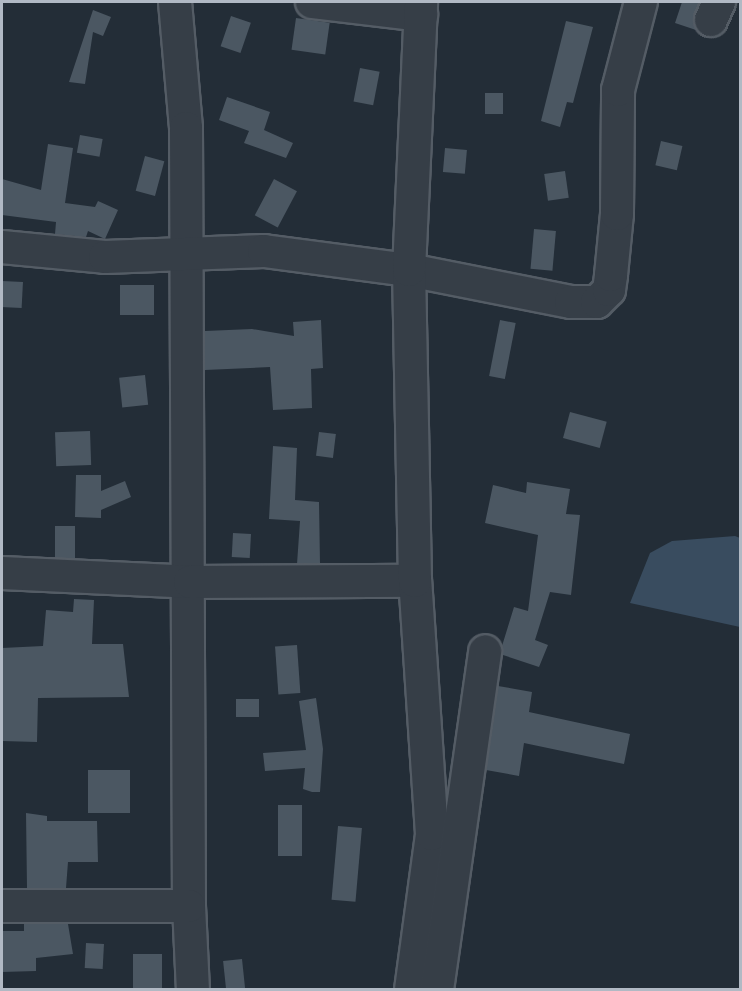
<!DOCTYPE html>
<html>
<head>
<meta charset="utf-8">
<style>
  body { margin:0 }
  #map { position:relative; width:742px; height:991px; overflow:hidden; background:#232d37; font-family:Lato,sans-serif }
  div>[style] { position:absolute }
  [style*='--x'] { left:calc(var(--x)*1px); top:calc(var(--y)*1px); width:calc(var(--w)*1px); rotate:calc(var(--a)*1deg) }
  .water>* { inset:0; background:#394c5f }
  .building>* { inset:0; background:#4b5762; transform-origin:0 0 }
  .roads { filter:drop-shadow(2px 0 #545c65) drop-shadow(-2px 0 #545c65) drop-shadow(0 2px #545c65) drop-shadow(0 -2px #545c65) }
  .minor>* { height:32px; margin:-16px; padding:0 16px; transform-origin:16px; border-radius:16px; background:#363e47 }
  span { translate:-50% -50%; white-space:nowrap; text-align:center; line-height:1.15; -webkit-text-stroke:4.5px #1b232c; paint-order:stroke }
  .frame { position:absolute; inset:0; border:3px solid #b1b9c4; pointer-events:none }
</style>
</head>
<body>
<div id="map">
  <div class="water">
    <i style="clip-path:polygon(735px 536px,740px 538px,740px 627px,630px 603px,650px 553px,672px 541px)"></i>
  </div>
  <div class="building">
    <i style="clip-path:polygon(682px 2px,700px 2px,693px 21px,696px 30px,675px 23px)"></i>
    <i style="clip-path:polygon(93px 10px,111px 17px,103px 36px,93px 32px,85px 84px,69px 82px)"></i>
    <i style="left:231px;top:16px;width:21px;height:32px;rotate:19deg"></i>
    <i style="left:296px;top:18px;width:34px;height:32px;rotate:8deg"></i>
    <i style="clip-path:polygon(566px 21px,593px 27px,573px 103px,567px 102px,560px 127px,541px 121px)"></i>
    <i style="left:360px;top:68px;width:20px;height:34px;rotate:11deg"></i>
    <i style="left:485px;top:93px;width:18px;height:21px"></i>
    <i style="clip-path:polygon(227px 97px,270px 112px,264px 130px,293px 143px,286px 158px,244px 143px,249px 131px,219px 120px)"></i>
    <i style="left:80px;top:135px;width:23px;height:18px;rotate:10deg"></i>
    <i style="left:661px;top:141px;width:22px;height:25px;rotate:13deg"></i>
    <i style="clip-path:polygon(48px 144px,73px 148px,65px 203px,95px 207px,98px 201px,118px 210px,105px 239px,88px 231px,86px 237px,55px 234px,56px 222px,2px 215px,2px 179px,41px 190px)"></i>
    <i style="left:445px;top:148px;width:22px;height:24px;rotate:5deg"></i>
    <i style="left:145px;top:156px;width:20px;height:36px;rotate:15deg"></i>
    <i style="left:565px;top:171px;width:27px;height:21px;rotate:82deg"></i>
    <i style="left:274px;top:179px;width:26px;height:41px;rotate:28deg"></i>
    <i style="left:534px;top:229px;width:22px;height:40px;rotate:5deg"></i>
    <i style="left:2px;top:281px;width:21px;height:26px;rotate:3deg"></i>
    <i style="left:120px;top:285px;width:34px;height:30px"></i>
    <i style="clip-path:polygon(321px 320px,323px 368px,311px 369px,312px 408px,273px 410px,270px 367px,205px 370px,205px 331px,252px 329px,294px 336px,293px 322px)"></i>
    <i style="left:500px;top:320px;width:16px;height:57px;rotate:11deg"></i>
    <i style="left:145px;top:375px;width:30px;height:26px;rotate:84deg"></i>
    <i style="left:570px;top:412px;width:38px;height:27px;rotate:15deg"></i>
    <i style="left:90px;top:431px;width:34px;height:35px;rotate:88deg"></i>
    <i style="left:319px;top:432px;width:17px;height:24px;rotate:7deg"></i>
    <i style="clip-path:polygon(273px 446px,297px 448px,295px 500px,319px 502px,320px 563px,297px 564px,300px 521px,269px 519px)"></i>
    <i style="clip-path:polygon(76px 475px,101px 475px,101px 491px,125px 481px,131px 497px,101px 510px,101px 518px,75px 517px)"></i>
    <i style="clip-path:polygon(527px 482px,570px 489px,566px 514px,580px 515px,571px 595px,550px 592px,535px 640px,548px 645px,539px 667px,503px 655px,502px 646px,514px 607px,528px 611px,538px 535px,485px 523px,493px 485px,526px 493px)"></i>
    <i style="left:55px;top:526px;width:20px;height:32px"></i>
    <i style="left:233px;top:533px;width:18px;height:24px;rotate:3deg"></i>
    <i style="clip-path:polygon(74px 599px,94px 600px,92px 644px,123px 644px,129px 697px,38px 698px,37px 742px,2px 741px,2px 648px,43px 646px,46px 610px,73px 612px)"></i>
    <i style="left:297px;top:645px;width:48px;height:22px;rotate:86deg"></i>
    <i style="clip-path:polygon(498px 686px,532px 692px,529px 712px,630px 734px,624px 764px,524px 743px,519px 776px,486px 770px)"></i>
    <i style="clip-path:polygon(316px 698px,323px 749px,320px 792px,312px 792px,303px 789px,305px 768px,265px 771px,263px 753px,306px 750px,299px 701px)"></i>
    <i style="left:236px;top:699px;width:23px;height:18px"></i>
    <i style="left:130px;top:770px;width:43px;height:42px;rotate:90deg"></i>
    <i style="left:278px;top:805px;width:24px;height:51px"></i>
    <i style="clip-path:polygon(26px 813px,47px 816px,47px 821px,97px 821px,98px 862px,68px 862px,66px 888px,27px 888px)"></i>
    <i style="left:338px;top:826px;width:24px;height:74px;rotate:5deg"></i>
    <i style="clip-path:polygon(24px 924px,68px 924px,73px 954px,36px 958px,36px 971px,2px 972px,2px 931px,24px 931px)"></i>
    <i style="left:86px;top:943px;width:18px;height:25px;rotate:3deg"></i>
    <i style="left:162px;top:954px;width:35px;height:29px;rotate:90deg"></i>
    <i style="left:242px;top:959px;width:31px;height:19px;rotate:84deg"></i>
  </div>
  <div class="roads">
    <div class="minor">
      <i style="--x:175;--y:2;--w:126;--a:85"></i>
      <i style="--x:186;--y:128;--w:778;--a:89.78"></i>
      <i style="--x:189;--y:906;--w:84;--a:87.3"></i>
      <i style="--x:312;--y:2;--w:110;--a:6.8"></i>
      <i style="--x:711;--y:20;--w:20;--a:-66"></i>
      <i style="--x:2;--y:247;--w:103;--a:5.5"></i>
      <i style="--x:105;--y:257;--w:159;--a:-2.2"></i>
      <i style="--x:264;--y:251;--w:146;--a:7.5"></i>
      <i style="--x:409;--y:270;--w:165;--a:11.2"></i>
      <i style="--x:571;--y:302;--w:26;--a:0"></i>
      <i style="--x:597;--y:302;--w:17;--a:-45"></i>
      <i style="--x:609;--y:290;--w:15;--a:-82"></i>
      <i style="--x:611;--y:275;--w:61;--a:-84.4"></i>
      <i style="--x:617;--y:214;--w:124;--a:-89.5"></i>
      <i style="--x:618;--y:90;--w:91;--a:-75.4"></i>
      <i style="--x:2;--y:573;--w:188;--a:2.7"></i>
      <i style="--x:190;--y:582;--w:225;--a:-0.3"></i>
      <i style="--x:2;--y:906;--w:187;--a:0"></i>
      <i style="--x:411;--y:990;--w:157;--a:-82.3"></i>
      <i style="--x:432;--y:834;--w:254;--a:-93.8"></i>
      <i style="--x:415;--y:581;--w:311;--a:-91.1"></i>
      <i style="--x:409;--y:270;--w:268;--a:-87.4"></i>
      <i style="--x:437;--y:990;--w:342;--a:-81.9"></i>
    </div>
  </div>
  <div class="frame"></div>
</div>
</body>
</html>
